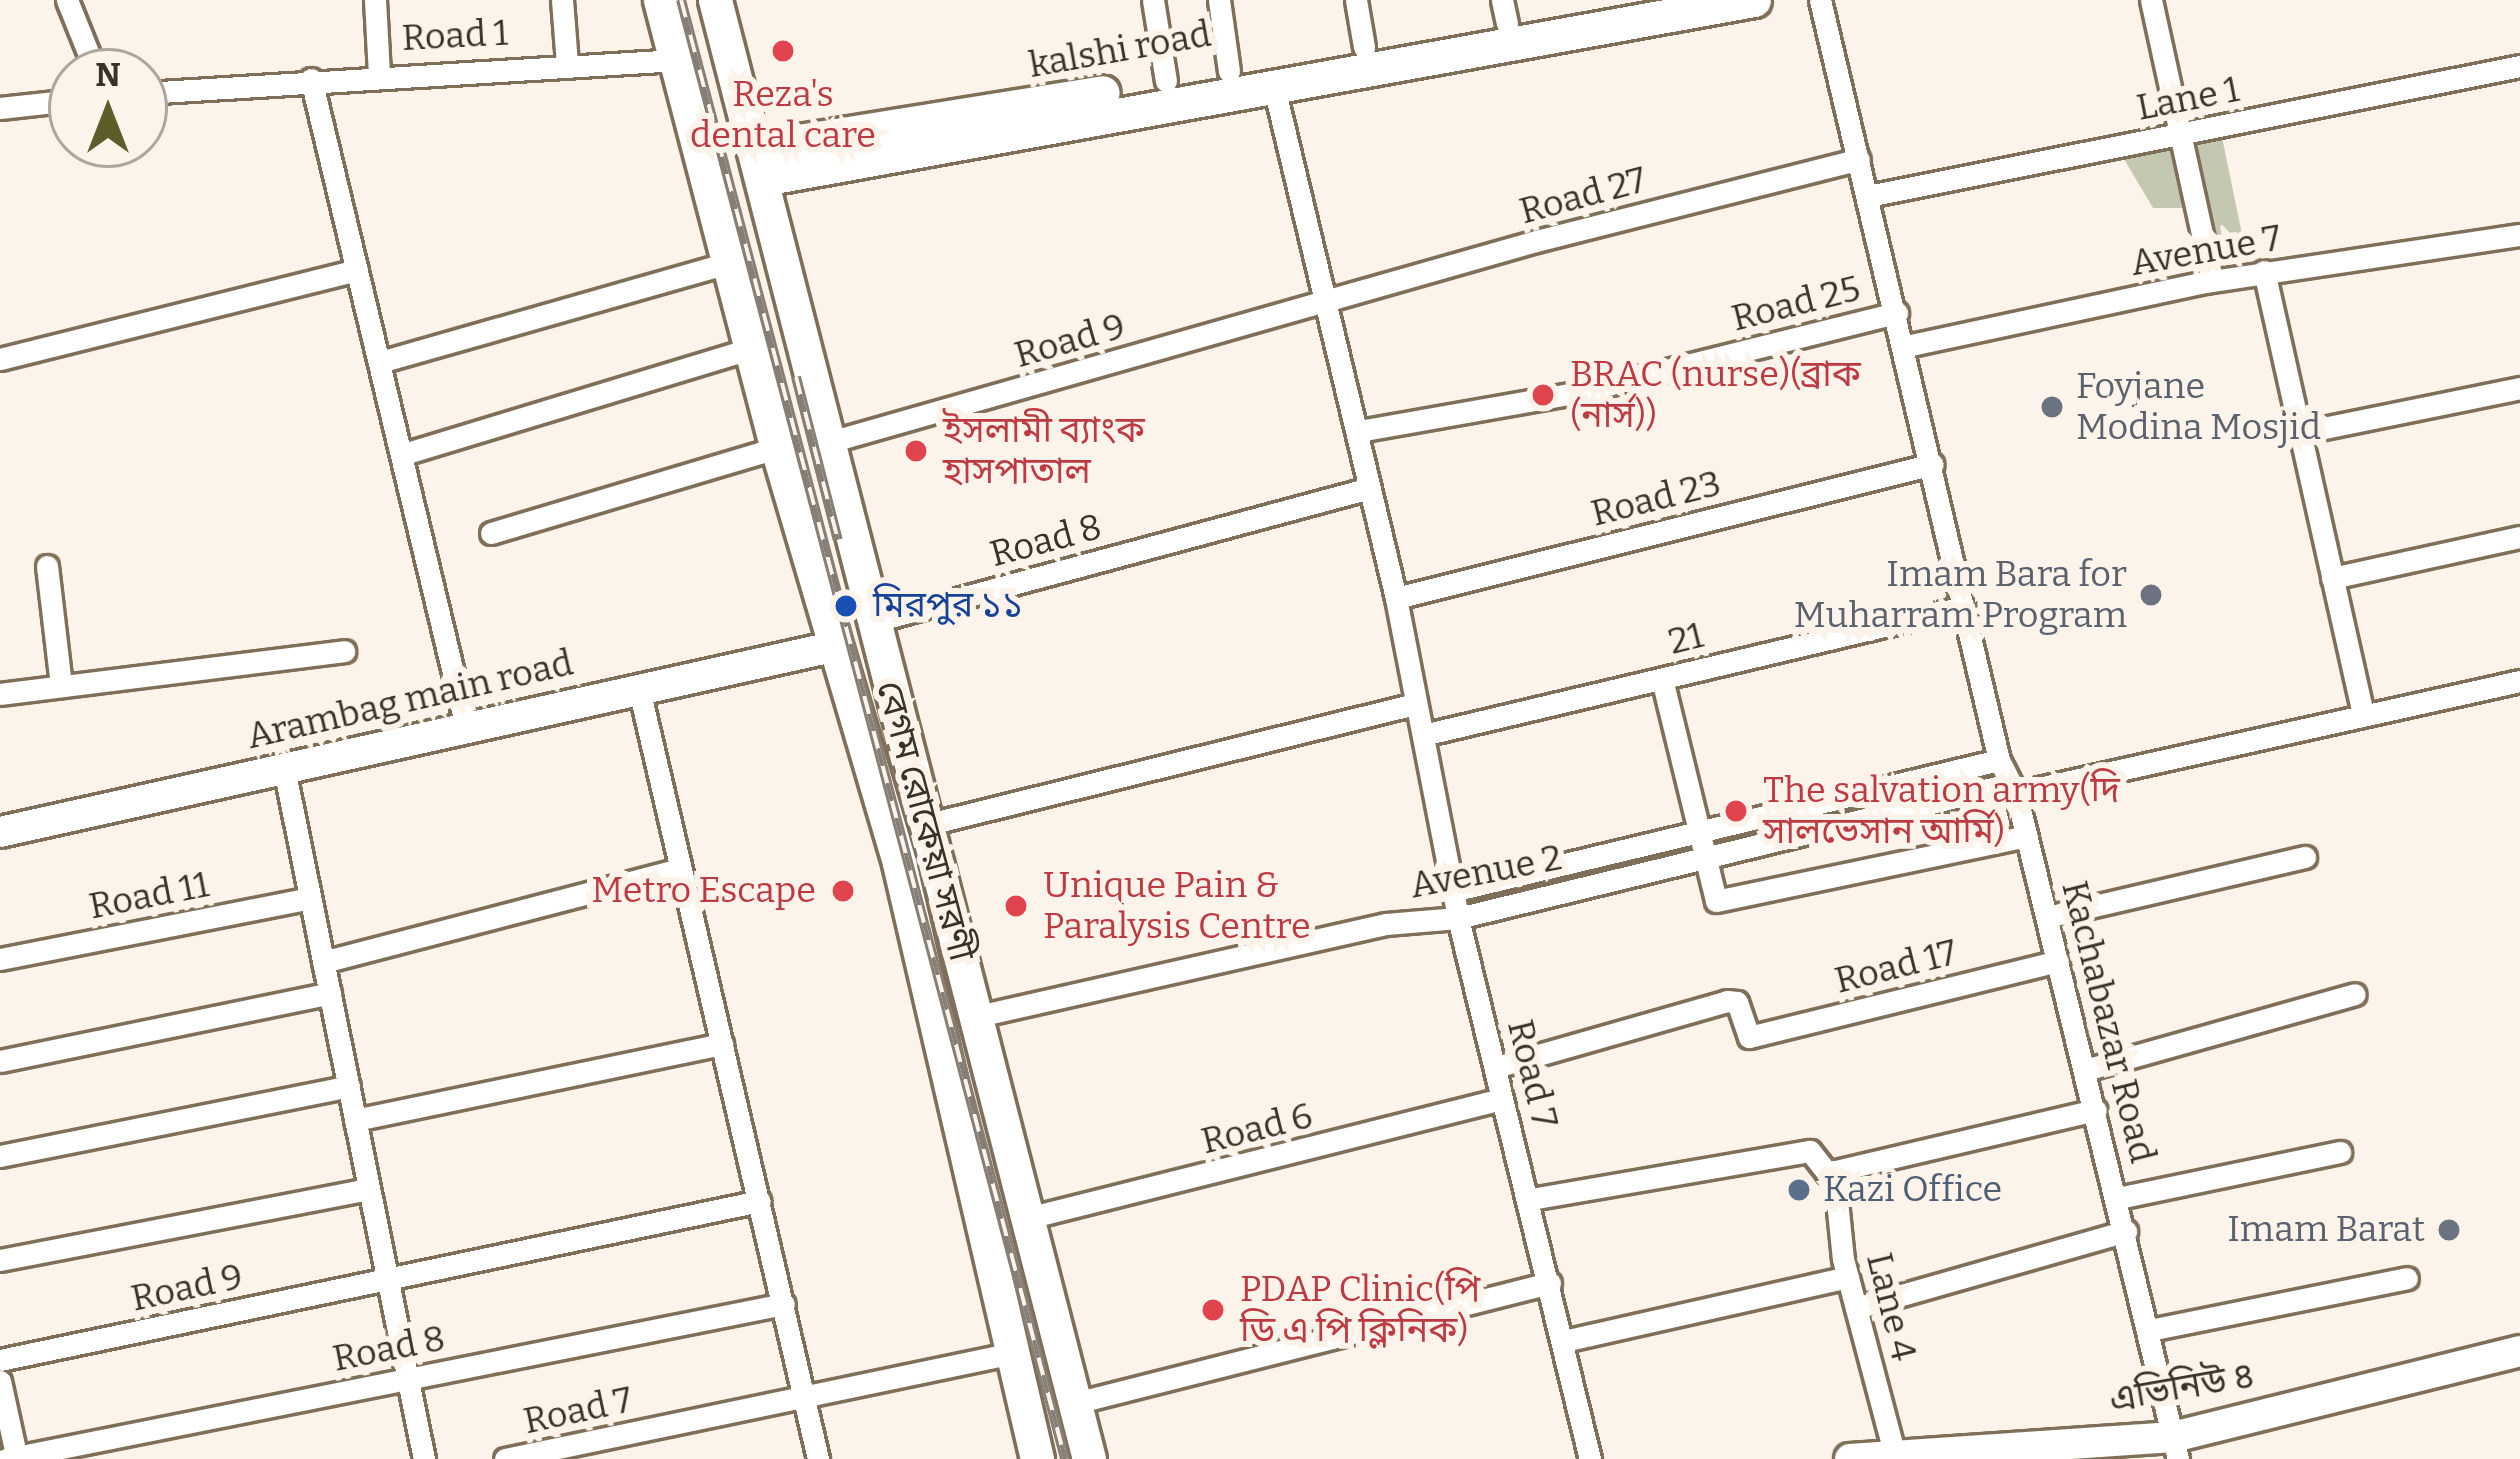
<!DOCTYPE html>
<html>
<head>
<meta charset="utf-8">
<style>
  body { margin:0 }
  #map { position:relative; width:2520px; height:1459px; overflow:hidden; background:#fcf4ea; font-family:Bitter,"Noto Sans Bengali",serif }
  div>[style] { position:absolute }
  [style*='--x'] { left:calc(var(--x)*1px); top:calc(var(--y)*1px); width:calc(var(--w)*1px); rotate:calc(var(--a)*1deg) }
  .green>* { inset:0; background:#c5c8b1 }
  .roads { filter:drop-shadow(3px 0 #806f58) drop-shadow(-3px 0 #806f58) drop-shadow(0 3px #806f58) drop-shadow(0 -3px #806f58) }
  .street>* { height:21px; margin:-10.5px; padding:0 10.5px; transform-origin:10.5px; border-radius:10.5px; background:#fff }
  .secondary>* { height:30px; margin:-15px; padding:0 15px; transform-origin:15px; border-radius:15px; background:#fff }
  .primary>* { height:33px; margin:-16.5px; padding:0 16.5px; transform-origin:16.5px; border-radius:16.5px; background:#fff }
  .rail>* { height:10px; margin-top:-5px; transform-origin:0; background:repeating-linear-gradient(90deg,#fcf4ea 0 18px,#877f75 0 36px); box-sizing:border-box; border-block:3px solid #877f75 }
  .dots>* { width:33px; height:33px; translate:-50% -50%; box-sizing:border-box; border:6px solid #fcf4ea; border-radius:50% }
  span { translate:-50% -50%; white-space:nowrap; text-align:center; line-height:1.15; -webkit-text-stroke:12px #fcf4ea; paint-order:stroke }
  .street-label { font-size:36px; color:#393227 }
  .health-label { font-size:36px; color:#be3a42 }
  .left { translate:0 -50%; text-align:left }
  .right { translate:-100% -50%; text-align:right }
  .worship-label { font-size:36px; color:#5b616d }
  .transit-label { font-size:36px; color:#164399 }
  .service-label { font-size:36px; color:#4e5e75 }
  .north { position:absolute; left:48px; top:48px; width:120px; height:120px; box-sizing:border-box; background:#fcf4ea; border:3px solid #aea69c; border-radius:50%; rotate:0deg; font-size:33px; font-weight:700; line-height:48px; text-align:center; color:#393227 }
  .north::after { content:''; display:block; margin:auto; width:42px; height:54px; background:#5e5d2a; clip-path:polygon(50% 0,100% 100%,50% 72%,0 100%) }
</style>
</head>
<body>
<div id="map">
  <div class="green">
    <i style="clip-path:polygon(2222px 137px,2244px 244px,2205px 241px,2188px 208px,2153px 208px,2121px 154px)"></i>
  </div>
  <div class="roads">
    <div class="street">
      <i style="--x:67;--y:0;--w:78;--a:68.1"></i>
      <i style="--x:375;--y:0;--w:73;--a:86.9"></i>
      <i style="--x:562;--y:0;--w:64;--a:85.5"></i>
      <i style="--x:1153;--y:0;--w:82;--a:80.9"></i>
      <i style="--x:1219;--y:0;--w:72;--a:82"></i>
      <i style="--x:1356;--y:0;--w:48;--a:80.3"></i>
      <i style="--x:1502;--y:0;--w:24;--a:78"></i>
      <i style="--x:1820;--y:0;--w:781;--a:76.75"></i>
      <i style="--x:1999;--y:760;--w:37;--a:63"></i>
      <i style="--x:2016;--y:793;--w:685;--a:76.33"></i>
      <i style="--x:2151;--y:0;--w:287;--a:77.7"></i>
      <i style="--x:311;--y:79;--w:666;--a:76.55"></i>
      <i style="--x:1273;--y:83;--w:529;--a:76.57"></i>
      <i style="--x:1396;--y:598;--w:326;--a:79"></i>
      <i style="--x:1458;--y:918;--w:557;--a:76.29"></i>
      <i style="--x:144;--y:93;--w:534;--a:-3.54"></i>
      <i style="--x:0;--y:108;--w:72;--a:-6.3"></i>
      <i style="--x:1868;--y:196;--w:665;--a:-11.28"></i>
      <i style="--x:2264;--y:271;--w:453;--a:77.4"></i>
      <i style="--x:1906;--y:346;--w:306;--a:-12.1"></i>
      <i style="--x:2205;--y:282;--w:318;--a:-8.5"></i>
      <i style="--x:0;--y:359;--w:368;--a:-14"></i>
      <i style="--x:380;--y:362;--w:361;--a:-15.9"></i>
      <i style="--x:1359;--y:431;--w:219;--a:-10"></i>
      <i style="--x:1575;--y:393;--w:332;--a:-14"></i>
      <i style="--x:2299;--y:433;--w:226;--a:-11.5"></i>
      <i style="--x:833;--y:441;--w:731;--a:-15.88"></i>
      <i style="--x:1536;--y:241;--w:333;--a:-14.2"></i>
      <i style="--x:407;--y:453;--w:358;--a:-16.9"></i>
      <i style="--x:491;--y:533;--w:298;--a:-16.6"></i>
      <i style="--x:47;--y:566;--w:121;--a:83.3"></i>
      <i style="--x:2332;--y:578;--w:192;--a:-12.3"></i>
      <i style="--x:1396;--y:598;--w:553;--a:-14.01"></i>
      <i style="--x:879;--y:620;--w:508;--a:-15.05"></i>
      <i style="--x:1662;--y:679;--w:228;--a:76.3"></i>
      <i style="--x:1716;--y:901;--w:317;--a:-11.8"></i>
      <i style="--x:639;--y:689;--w:791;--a:76.91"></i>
      <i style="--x:0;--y:694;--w:347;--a:-7.1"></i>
      <i style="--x:1423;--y:735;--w:556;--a:-13.31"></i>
      <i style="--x:284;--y:768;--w:705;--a:78.55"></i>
      <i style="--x:2016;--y:793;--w:516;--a:-12.53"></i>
      <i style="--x:929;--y:824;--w:501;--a:-13.87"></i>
      <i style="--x:1452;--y:891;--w:562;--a:-13.47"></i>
      <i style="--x:2047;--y:917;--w:265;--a:-13.1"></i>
      <i style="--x:0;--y:959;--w:316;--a:-11.1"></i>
      <i style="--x:323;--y:962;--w:368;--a:-14.6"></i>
      <i style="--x:978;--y:1016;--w:418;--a:-12.7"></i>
      <i style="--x:1386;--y:924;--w:72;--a:-4.8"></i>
      <i style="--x:1458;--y:918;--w:563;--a:-13.67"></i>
      <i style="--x:0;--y:1061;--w:337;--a:-11.6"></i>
      <i style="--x:1496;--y:1067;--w:240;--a:-15.9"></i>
      <i style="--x:1727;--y:1001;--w:10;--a:6"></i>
      <i style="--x:1737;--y:1002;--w:37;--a:71"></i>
      <i style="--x:1749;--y:1037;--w:318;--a:-13.8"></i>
      <i style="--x:2085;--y:1070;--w:280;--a:-15.7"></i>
      <i style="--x:355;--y:1120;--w:375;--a:-11.7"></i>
      <i style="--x:0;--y:1156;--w:356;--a:-11.3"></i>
      <i style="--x:1834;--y:1171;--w:88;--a:84.2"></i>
      <i style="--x:1843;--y:1259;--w:204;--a:75.2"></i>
      <i style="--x:2118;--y:1198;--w:227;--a:-11.7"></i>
      <i style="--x:1531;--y:1199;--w:283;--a:-9.8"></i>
      <i style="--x:1810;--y:1151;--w:28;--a:52"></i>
      <i style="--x:1827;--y:1173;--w:276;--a:-13.2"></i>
      <i style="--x:1028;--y:1218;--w:488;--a:-14.1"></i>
      <i style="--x:0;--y:1260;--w:376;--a:-10.9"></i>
      <i style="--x:1856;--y:1308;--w:281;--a:-15.9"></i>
      <i style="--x:2150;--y:1330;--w:262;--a:-11.4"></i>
      <i style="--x:1564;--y:1341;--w:291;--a:-12.7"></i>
      <i style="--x:0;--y:1360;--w:776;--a:-11.82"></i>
      <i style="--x:0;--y:1381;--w:80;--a:77.7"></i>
      <i style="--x:1075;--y:1403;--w:490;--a:-14.2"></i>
      <i style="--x:6;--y:1459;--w:793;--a:-11.27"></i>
      <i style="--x:505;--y:1459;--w:519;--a:-11.79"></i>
    </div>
    <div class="secondary">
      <i style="--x:0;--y:832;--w:857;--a:-12.53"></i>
      <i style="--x:1850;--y:1459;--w:324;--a:-3.9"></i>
      <i style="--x:2173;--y:1437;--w:357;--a:-13.9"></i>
    </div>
    <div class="primary">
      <i style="--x:660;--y:0;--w:463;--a:75.4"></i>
      <i style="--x:777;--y:448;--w:433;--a:73.6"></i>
      <i style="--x:899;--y:863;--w:612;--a:76.96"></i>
      <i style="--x:715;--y:0;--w:1506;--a:75.62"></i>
      <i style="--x:755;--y:148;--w:352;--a:-9.1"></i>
      <i style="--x:763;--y:179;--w:1007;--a:-10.24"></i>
    </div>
  </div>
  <div class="rail">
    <i style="--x:681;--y:0;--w:1509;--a:75.25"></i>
    <i style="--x:796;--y:377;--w:168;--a:75.6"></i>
  </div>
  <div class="dots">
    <i style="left:783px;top:51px;background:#e0444e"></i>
    <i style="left:1543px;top:395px;background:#e0444e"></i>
    <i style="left:2052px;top:407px;background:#6b7280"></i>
    <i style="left:916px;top:451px;background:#e0444e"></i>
    <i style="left:2151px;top:595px;background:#6b7280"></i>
    <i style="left:846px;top:606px;background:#1a4fb4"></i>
    <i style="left:1736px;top:811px;background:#e0444e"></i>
    <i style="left:843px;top:891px;background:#e0444e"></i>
    <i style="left:1016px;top:906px;background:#e0444e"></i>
    <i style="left:1799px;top:1190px;background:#5c6f8a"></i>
    <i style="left:2449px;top:1230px;background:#6b7280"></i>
    <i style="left:1213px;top:1310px;background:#e0444e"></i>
  </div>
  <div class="street-label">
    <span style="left:455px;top:36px;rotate:-3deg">Road 1</span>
    <span style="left:1120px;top:50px;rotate:-10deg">kalshi road</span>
    <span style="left:2188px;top:99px;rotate:-11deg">Lane 1</span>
    <span style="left:1583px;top:196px;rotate:-15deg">Road 27</span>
    <span style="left:2206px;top:251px;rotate:-10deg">Avenue 7</span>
    <span style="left:1796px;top:304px;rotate:-14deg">Road 25</span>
    <span style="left:1070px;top:341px;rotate:-16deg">Road 9</span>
    <span style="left:1656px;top:499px;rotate:-14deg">Road 23</span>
    <span style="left:1046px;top:541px;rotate:-15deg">Road 8</span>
    <span style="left:1686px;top:639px;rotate:-14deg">21</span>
    <span style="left:410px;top:700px;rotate:-13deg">Arambag main road</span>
    <span style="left:925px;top:821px;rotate:75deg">বেগম রোকেয়া সরণী</span>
    <span style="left:1486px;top:872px;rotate:-11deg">Avenue 2</span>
    <span style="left:149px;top:896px;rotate:-11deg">Road 11</span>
    <span style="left:1896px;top:967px;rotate:-14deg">Road 17</span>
    <span style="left:2108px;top:1022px;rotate:76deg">Kachabazar Road</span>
    <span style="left:1532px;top:1074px;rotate:76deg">Road 7</span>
    <span style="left:1257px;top:1129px;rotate:-14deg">Road 6</span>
    <span style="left:187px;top:1288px;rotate:-12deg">Road 9</span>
    <span style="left:1891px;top:1307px;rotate:76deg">Lane 4</span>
    <span style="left:389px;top:1349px;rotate:-11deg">Road 8</span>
    <span style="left:2182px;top:1388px;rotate:-10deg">এভিনিউ ৪</span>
    <span style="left:578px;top:1411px;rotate:-12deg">Road 7</span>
  </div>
  <div class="health-label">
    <span style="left:783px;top:115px">Reza's<br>dental care</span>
    <span class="left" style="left:1570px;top:395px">BRAC (nurse)(ব্রাক<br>(নার্স))</span>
    <span class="left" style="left:943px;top:451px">ইসলামী ব্যাংক<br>হাসপাতাল</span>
    <span class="left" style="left:1763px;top:811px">The salvation army(দি<br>সালভেসান আর্মি)</span>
    <span class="left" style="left:1043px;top:906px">Unique Pain &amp;<br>Paralysis Centre</span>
    <span class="right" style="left:816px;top:891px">Metro Escape</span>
    <span class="left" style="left:1240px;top:1310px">PDAP Clinic(পি<br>ডি এ পি ক্লিনিক)</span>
  </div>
  <div class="worship-label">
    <span class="left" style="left:2076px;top:407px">Foyjane<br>Modina Mosjid</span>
    <span class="right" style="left:2127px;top:595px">Imam Bara for<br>Muharram Program</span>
    <span class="right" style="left:2425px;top:1230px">Imam Barat</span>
  </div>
  <div class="transit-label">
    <span class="left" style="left:873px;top:606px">মিরপুর ১১</span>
  </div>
  <div class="service-label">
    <span class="left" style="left:1823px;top:1190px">Kazi Office</span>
  </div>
  <div class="north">N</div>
</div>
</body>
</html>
